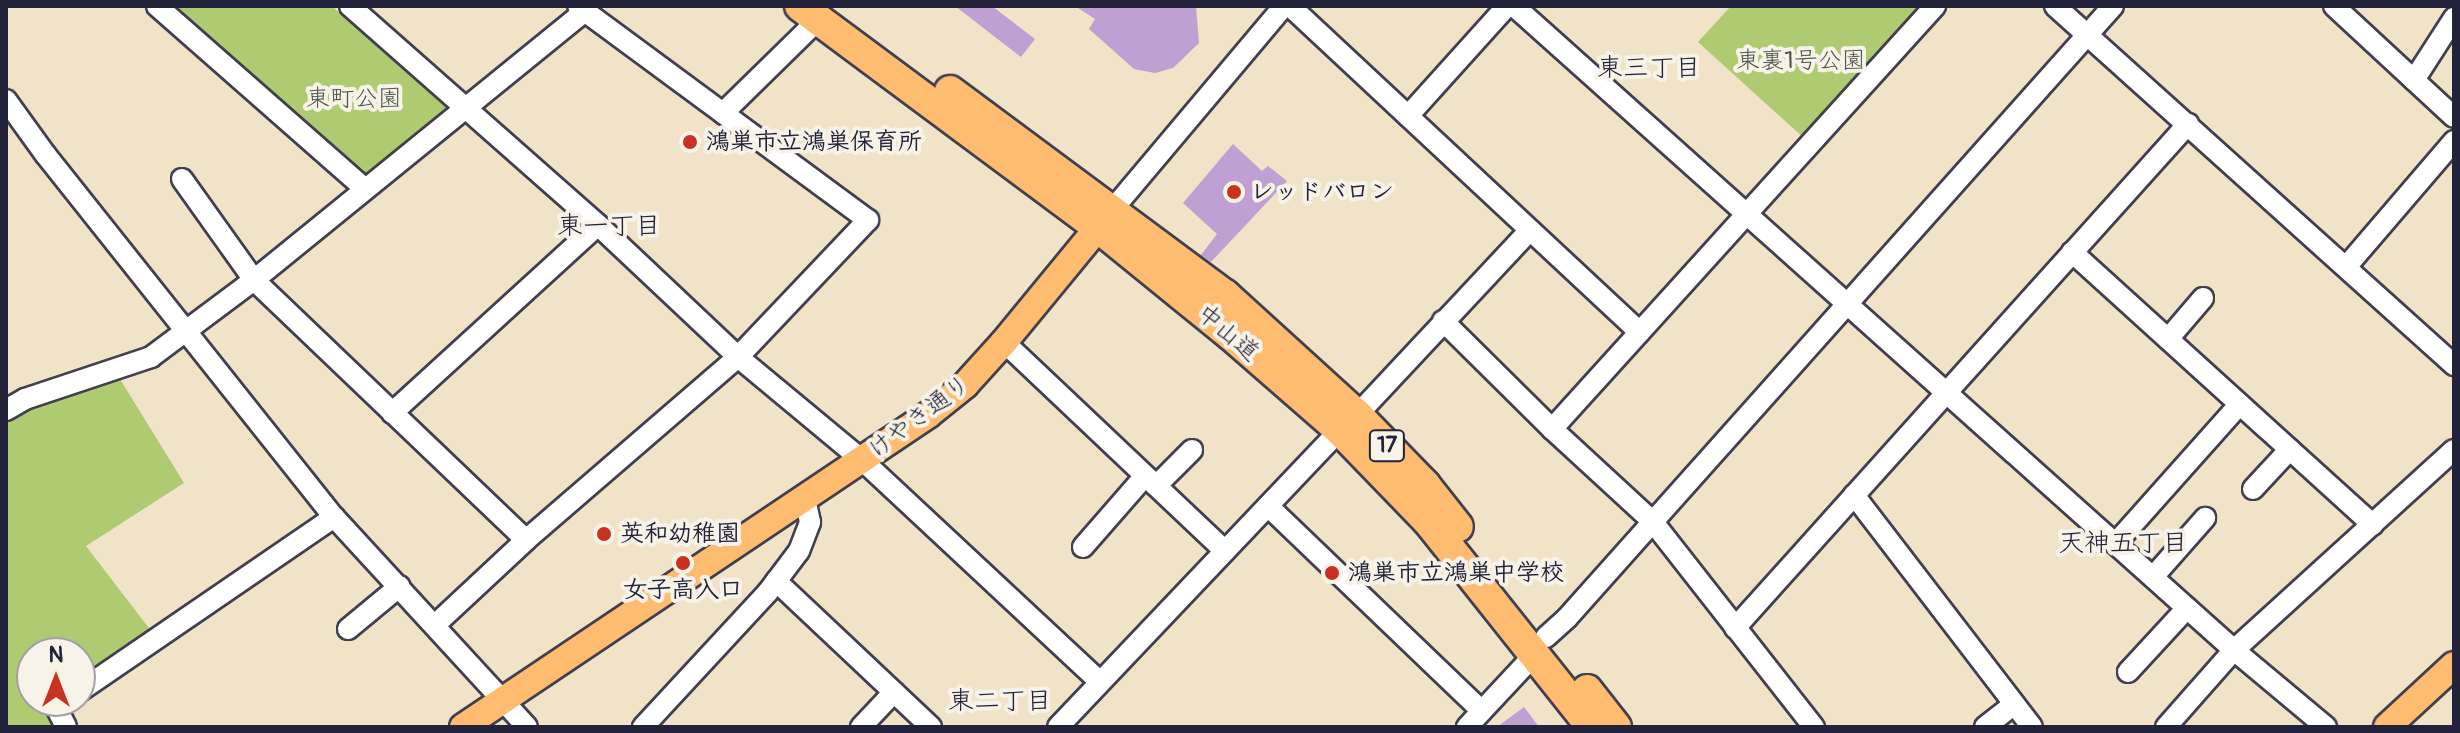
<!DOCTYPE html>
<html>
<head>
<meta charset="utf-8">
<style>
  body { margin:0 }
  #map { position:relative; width:2460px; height:733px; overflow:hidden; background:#f1e3c7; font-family:Pangolin,"Klee One",sans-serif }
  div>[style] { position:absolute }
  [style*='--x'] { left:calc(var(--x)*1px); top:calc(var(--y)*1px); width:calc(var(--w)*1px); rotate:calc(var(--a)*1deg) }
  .green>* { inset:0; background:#aecb72 }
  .building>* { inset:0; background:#bea0d3 }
  .roads { filter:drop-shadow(2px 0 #413f50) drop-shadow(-2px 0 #413f50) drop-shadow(0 2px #413f50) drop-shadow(0 -2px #413f50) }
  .minor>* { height:20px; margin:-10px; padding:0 10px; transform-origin:10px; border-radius:10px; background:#fff }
  .major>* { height:26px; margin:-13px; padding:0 13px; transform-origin:13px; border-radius:13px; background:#fdbc70 }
  .highway>* { height:30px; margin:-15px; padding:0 15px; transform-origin:15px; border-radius:15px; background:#fdbc70 }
  .dots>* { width:22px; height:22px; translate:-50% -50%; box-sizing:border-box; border:4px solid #f7f3e8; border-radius:50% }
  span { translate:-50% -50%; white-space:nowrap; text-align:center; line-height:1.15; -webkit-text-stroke:8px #f7f3e8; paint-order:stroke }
  .shield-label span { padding:2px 6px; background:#f7f3e8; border:2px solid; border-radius:6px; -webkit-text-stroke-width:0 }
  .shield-label { font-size:22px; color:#22223b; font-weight:700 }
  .park-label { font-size:24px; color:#4c554c }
  .poi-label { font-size:24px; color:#22223b; font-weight:700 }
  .left { translate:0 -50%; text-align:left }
  .street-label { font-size:24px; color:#22223b }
  .neighbourhood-label { font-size:26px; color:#22223b }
  .frame { position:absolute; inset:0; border:8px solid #22223b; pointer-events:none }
  .north { position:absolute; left:16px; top:637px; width:80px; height:80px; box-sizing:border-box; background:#f7f3e8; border:2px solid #a29fa3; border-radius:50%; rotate:0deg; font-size:22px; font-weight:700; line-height:32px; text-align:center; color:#22223b }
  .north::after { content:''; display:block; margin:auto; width:28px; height:36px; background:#c8321e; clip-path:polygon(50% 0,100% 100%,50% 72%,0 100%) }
</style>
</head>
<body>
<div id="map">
  <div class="green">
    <i style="clip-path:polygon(175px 6px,332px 6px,447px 108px,446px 120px,367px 177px,358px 176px)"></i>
    <i style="clip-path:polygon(1731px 6px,1925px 6px,1806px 140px,1698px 42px)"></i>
    <i style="clip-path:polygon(115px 371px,184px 483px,86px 546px,155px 636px,80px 690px,80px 653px,32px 653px,32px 701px,65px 701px,61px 727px,6px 727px,6px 410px)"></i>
  </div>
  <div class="building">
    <i style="clip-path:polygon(955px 6px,992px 6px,1035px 39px,1021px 57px)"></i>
    <i style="clip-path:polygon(1075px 6px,1196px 6px,1199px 43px,1173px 68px,1155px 73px,1134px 69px,1089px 29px,1095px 19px)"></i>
    <i style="clip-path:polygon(1233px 144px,1262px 171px,1268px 166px,1287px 181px,1211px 262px,1201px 255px,1217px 234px,1183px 203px)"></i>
    <i style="clip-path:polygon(1524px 707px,1539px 727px,1497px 727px)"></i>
  </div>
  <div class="roads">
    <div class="minor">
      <i style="--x:157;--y:6;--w:276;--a:41.3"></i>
      <i style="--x:350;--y:6;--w:331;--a:41.4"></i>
      <i style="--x:598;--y:225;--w:192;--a:43.3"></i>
      <i style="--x:738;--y:357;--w:161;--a:39.7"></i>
      <i style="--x:862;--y:460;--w:325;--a:43"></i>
      <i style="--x:1290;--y:6;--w:478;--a:43"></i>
      <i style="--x:1514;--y:6;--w:966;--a:41.81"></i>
      <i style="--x:2234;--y:650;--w:120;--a:39.9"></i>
      <i style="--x:2055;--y:6;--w:537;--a:41.98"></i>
      <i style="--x:2334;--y:6;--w:163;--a:42.8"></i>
      <i style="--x:2414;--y:80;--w:74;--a:-57.2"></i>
      <i style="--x:6;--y:100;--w:67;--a:54.2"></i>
      <i style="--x:45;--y:154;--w:464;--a:51.5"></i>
      <i style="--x:334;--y:517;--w:285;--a:47.4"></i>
      <i style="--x:723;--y:113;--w:133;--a:-44.4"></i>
      <i style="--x:1408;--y:116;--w:148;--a:-48"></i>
      <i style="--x:182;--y:179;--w:124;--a:54.5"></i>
      <i style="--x:254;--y:280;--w:376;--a:43.7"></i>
      <i style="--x:1113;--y:209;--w:265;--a:-49.9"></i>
      <i style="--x:2072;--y:252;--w:406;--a:42.2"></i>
      <i style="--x:2346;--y:267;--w:166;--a:-49.4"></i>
      <i style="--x:1443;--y:321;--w:153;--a:44.7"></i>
      <i style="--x:1552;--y:429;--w:137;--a:42.6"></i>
      <i style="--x:1653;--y:522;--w:261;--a:51.9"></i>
      <i style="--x:2168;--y:339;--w:54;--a:-49.5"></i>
      <i style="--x:1004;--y:342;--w:304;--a:43.4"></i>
      <i style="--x:6;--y:410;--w:22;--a:-30"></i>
      <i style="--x:25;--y:399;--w:133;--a:-18.4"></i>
      <i style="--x:151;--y:357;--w:129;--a:-36.8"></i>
      <i style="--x:254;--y:280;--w:427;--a:-39.1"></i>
      <i style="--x:392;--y:413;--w:279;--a:-42.4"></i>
      <i style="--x:1357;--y:415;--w:252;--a:-46.9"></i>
      <i style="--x:1552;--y:429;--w:571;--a:-47.84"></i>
      <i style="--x:1156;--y:486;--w:51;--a:-45"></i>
      <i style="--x:2253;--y:489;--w:54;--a:-47.2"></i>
      <i style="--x:1854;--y:495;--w:292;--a:52.5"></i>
      <i style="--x:1268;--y:506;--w:296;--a:43.8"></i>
      <i style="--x:2116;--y:543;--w:186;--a:-48.3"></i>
      <i style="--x:1083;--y:547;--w:94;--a:-48.9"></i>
      <i style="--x:2153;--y:577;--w:79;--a:-48.6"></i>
      <i style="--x:776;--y:581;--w:213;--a:43.3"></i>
      <i style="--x:436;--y:624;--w:123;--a:-43"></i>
      <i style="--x:526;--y:540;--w:280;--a:-40.8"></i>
      <i style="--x:738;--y:357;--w:189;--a:-46.5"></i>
      <i style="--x:868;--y:220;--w:360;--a:-143.6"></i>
      <i style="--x:1735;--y:628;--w:678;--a:-48.05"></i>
      <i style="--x:348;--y:629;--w:67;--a:-39.6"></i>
      <i style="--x:1546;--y:637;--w:28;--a:-42"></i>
      <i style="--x:1567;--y:618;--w:820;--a:-48.26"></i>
      <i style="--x:2128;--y:672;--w:87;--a:-47.3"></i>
      <i style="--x:80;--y:691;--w:308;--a:-34.4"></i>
      <i style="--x:65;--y:701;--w:11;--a:146"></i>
      <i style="--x:56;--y:707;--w:22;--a:63"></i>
      <i style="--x:643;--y:727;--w:184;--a:-47.2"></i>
      <i style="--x:768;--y:592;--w:51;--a:-52.9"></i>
      <i style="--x:799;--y:551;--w:31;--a:-69"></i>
      <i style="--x:810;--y:522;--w:25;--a:-102"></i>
      <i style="--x:861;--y:727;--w:48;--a:-46.7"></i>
      <i style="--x:1058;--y:727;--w:410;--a:-46.5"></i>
      <i style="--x:1467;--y:727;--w:100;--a:-47"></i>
      <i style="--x:1985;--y:727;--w:37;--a:-38"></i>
      <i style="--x:2166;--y:727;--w:103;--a:-48.6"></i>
      <i style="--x:2234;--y:650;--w:297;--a:-42.3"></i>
    </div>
    <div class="major">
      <i style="--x:463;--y:727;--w:560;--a:-33.86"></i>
      <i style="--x:928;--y:415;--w:48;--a:-39"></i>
      <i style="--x:965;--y:385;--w:58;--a:-47.8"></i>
      <i style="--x:1004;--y:342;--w:167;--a:-50.6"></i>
      <i style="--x:2387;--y:727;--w:91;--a:-42.8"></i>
    </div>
    <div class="highway">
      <i style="--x:800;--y:6;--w:371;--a:36.6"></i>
      <i style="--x:1098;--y:227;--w:171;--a:39.1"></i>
      <i style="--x:1231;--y:335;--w:145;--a:41.1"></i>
      <i style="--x:1340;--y:430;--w:127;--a:46"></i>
      <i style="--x:1428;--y:521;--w:263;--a:51.5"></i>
      <i style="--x:950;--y:91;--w:342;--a:36.6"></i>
      <i style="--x:1225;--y:295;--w:178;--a:42.3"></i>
      <i style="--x:1357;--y:415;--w:98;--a:45.8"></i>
      <i style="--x:1425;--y:485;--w:53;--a:51.8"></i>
      <i style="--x:1587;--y:690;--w:47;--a:51.9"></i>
    </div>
  </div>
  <div class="dots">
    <i style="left:690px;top:142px;background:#c8321e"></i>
    <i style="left:1234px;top:192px;background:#c8321e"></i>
    <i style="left:604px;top:534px;background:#c8321e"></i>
    <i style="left:683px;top:563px;background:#c8321e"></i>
    <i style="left:1332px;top:573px;background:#c8321e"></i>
  </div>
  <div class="shield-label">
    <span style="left:1387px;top:446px">17</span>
  </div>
  <div class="park-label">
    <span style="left:1801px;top:61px">東裏1号公園</span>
    <span style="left:354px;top:99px">東町公園</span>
  </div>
  <div class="poi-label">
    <span class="left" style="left:706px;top:142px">鴻巣市立鴻巣保育所</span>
    <span class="left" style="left:1250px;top:192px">レッドバロン</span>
    <span class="left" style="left:620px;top:534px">英和幼稚園</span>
    <span class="left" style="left:1348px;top:573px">鴻巣市立鴻巣中学校</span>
    <span style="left:683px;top:590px">女子高入口</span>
  </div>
  <div class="street-label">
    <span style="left:1228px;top:333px;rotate:40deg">中山道</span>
    <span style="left:919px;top:417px;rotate:-37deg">けやき通り</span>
  </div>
  <div class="neighbourhood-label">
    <span style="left:1649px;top:69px">東三丁目</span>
    <span style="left:609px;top:227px">東一丁目</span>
    <span style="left:2123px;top:544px">天神五丁目</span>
    <span style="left:1000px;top:702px">東二丁目</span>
  </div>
  <div class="frame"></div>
  <div class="north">N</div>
</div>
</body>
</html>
